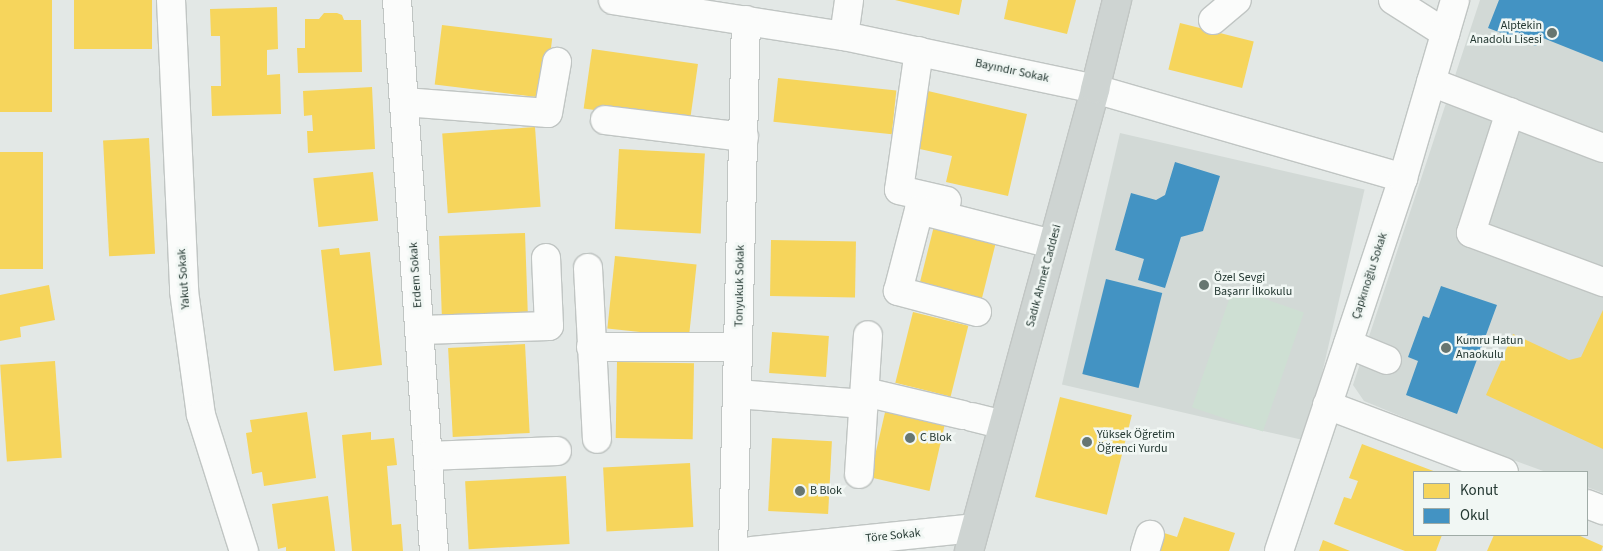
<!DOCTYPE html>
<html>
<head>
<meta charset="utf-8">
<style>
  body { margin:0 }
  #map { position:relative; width:1603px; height:551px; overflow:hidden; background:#e3e8e6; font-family:"Source Sans 3",sans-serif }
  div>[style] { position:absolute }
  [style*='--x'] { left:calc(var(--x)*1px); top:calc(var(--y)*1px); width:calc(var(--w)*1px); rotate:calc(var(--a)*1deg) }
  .built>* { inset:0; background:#d2d9d6; transform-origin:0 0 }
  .green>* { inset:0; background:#cedfd3; transform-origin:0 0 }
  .homes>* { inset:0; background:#f6d55c; transform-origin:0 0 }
  .schools>* { inset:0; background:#4393c3; transform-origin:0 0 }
  .roads { filter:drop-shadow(1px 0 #c0c5c3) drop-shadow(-1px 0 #c0c5c3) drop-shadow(0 1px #c0c5c3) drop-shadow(0 -1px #c0c5c3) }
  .minor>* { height:28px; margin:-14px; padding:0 14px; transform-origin:14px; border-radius:14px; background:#fbfcfb }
  .major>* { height:28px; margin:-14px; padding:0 14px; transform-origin:14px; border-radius:14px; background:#ced4d2 }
  .dots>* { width:14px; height:14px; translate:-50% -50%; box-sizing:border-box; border:2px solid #f1f7f4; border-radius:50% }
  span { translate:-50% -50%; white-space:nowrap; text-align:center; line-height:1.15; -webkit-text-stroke:5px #f1f7f4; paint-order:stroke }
  .poi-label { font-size:12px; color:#243832 }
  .right { translate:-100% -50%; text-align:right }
  .left { translate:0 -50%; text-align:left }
  .street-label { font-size:12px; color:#243832 }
  .legend { position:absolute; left:1413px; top:471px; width:175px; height:65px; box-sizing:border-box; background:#f1f7f4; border:1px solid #9faba6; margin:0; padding:6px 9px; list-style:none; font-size:15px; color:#243832 }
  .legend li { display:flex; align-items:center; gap:10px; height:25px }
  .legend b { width:25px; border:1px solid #9faba6 }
</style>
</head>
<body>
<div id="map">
  <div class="built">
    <i style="clip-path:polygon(1480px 0,1603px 0,1603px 493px,1587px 487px,1587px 472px,1546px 472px,1456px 439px,1364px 401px,1353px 385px)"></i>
    <i style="left:1120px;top:133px;width:251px;height:258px;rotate:13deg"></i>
  </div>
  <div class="green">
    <i style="left:1233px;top:288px;width:75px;height:126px;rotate:19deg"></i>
  </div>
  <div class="homes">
    <i style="left:0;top:0;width:52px;height:112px"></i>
    <i style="left:74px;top:0;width:78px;height:49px"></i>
    <i style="clip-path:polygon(895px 0,962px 0,959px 15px)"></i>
    <i style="clip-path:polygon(1008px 0,1076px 0,1067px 34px,1004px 19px)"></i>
    <i style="clip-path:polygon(277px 7px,278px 49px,267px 50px,267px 75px,280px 74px,281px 114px,212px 116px,211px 86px,221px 86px,220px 36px,211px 36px,210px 9px)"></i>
    <i style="clip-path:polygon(324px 13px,337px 13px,342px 15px,344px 20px,361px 20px,362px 72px,298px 73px,297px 48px,305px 48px,305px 19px,319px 19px)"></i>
    <i style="left:1180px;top:23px;width:76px;height:48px;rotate:14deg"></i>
    <i style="left:442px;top:25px;width:111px;height:60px;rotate:7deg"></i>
    <i style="left:592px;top:49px;width:107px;height:60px;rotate:8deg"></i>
    <i style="left:778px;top:78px;width:119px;height:44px;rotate:6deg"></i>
    <i style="clip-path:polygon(372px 87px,375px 149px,308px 153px,307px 131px,313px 131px,312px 115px,304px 116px,303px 91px)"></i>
    <i style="clip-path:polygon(928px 91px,1027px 114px,1008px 196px,946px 182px,952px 156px,915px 148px)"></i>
    <i style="left:535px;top:127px;width:80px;height:93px;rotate:86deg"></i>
    <i style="left:149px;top:138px;width:116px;height:46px;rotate:87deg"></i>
    <i style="left:619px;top:149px;width:86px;height:80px;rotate:3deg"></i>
    <i style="left:0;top:152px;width:43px;height:117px"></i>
    <i style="left:373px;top:172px;width:49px;height:60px;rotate:84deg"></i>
    <i style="left:936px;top:218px;width:64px;height:73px;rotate:14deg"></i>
    <i style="left:525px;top:233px;width:89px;height:86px;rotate:88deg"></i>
    <i style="left:771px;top:240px;width:85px;height:56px;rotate:1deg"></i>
    <i style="clip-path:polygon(339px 248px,340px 255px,370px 252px,382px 365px,334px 371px,321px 250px)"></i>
    <i style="left:615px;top:256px;width:82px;height:73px;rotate:6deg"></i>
    <i style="clip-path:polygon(49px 285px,55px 320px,20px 327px,21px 337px,0 341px,0 295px)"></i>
    <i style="clip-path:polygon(1603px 310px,1603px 449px,1486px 395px,1513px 334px,1569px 360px,1581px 357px)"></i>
    <i style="left:913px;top:312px;width:57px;height:73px;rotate:14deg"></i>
    <i style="left:772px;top:332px;width:57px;height:41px;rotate:4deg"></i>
    <i style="left:525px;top:344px;width:89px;height:77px;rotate:87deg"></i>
    <i style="left:55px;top:361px;width:97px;height:55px;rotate:86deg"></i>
    <i style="left:617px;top:362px;width:77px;height:76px;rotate:1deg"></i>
    <i style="left:1060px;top:397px;width:74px;height:103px;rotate:14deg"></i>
    <i style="left:886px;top:408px;width:61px;height:71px;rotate:13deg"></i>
    <i style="clip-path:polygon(307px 412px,316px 478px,264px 486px,262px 472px,252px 474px,246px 433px,252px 432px,250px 420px)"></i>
    <i style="clip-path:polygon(371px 432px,371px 440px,394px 438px,397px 465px,387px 466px,392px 525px,401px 524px,403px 551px,352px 551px,342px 435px)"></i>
    <i style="left:772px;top:438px;width:60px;height:73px;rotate:3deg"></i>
    <i style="clip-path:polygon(1362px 444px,1436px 472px,1414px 472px,1414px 535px,1442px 535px,1436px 551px,1405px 551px,1334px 524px,1344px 497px,1351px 499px,1358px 481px,1349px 478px)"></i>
    <i style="left:690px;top:463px;width:64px;height:87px;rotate:87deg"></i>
    <i style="left:566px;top:476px;width:68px;height:101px;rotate:87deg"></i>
    <i style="clip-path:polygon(328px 496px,335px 551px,286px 551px,286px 547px,278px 549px,272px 504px)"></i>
    <i style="clip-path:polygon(1184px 517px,1235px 533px,1229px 551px,1158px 551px,1164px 533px,1177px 537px)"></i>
    <i style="clip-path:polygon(1494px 535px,1578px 535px,1603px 546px,1601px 551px,1487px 551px)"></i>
    <i style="clip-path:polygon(1323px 540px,1350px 551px,1319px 551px)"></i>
  </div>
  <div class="schools">
    <i style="clip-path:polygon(1499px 0,1603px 0,1603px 62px,1543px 38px,1536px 46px,1488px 28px)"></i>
    <i style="clip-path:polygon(1175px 162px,1220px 176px,1203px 231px,1181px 237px,1165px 288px,1138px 280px,1144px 259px,1115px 250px,1131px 193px,1156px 200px,1165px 195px)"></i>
    <i style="left:1106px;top:279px;width:58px;height:98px;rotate:14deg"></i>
    <i style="clip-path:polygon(1441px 286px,1497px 305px,1457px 414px,1406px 395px,1418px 361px,1408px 357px,1423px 316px,1429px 318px)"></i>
  </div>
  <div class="roads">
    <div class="minor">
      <i style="--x:171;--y:0;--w:291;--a:87.4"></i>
      <i style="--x:184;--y:291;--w:125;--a:82.2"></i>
      <i style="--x:201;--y:415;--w:143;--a:72.5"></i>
      <i style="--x:397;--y:0;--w:552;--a:86.16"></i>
      <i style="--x:613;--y:0;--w:234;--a:8.9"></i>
      <i style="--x:844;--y:36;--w:257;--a:11.9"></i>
      <i style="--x:1095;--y:89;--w:321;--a:16.1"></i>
      <i style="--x:1393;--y:0;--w:62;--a:32.4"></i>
      <i style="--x:1213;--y:20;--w:31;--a:-40"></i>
      <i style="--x:844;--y:36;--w:36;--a:-82"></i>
      <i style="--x:919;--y:51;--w:140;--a:98.2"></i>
      <i style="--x:899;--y:190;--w:49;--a:12.9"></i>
      <i style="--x:1431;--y:82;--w:184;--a:21"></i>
      <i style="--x:404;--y:102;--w:144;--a:4.4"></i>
      <i style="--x:548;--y:113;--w:52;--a:-80"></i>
      <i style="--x:1510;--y:112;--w:127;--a:107.9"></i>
      <i style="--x:1471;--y:233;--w:141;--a:20.4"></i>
      <i style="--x:605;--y:120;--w:140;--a:7"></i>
      <i style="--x:588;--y:268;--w:171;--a:87"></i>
      <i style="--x:977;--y:312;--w:82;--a:-165.1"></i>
      <i style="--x:898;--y:291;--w:84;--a:-75.5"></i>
      <i style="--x:919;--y:210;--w:137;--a:14.3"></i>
      <i style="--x:420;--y:330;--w:129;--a:-1.8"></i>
      <i style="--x:549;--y:326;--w:68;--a:-92.5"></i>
      <i style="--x:1348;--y:344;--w:42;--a:22.3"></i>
      <i style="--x:591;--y:347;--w:147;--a:0"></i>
      <i style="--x:865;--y:392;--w:101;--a:13.2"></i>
      <i style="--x:737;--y:394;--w:127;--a:4.5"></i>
      <i style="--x:1327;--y:405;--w:189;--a:20.7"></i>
      <i style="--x:972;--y:417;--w:32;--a:14"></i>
      <i style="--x:428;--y:456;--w:129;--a:-2.2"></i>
      <i style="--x:859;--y:474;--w:139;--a:-86.3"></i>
      <i style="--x:1587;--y:504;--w:17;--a:21"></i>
      <i style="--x:733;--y:551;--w:531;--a:-88.6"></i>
      <i style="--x:752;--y:551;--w:223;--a:-5.9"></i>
      <i style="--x:1145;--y:551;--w:17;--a:-73"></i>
      <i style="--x:1279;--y:551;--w:393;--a:-71.6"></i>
      <i style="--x:1403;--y:178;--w:185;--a:-73.7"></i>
    </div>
    <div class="major">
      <i style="--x:969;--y:551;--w:479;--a:-74.7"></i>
      <i style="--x:1095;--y:89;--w:92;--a:-76.1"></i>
    </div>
  </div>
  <div class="dots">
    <i style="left:1552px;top:33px;background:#677671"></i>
    <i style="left:1204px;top:285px;background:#677671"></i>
    <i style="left:1446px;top:348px;background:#677671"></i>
    <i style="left:910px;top:438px;background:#677671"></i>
    <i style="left:1087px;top:442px;background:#677671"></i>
    <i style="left:800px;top:491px;background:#677671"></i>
  </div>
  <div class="poi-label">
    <span class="right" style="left:1542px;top:33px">Alptekin<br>Anadolu Lisesi</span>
    <span class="left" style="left:1214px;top:285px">Özel Sevgi<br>Başarır İlkokulu</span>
    <span class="left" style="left:1456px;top:348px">Kumru Hatun<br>Anaokulu</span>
    <span class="left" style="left:1097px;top:442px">Yüksek Öğretim<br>Öğrenci Yurdu</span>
    <span class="left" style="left:920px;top:438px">C Blok</span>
    <span class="left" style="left:810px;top:491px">B Blok</span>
  </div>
  <div class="street-label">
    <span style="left:1012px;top:71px;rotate:12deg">Bayındır Sokak</span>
    <span style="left:416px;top:275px;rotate:-94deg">Erdem Sokak</span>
    <span style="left:1044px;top:276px;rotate:-75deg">Sadık Ahmet Caddesi</span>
    <span style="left:1370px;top:276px;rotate:-72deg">Çapkınoğlu Sokak</span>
    <span style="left:184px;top:279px;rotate:-94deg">Yakut Sokak</span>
    <span style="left:740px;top:286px;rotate:-89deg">Tonyukuk Sokak</span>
    <span style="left:893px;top:536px;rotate:-6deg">Töre Sokak</span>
  </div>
  <ul class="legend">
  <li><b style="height:14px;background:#f6d55c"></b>Konut</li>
  <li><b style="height:14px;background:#4393c3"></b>Okul</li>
  </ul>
</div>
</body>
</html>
